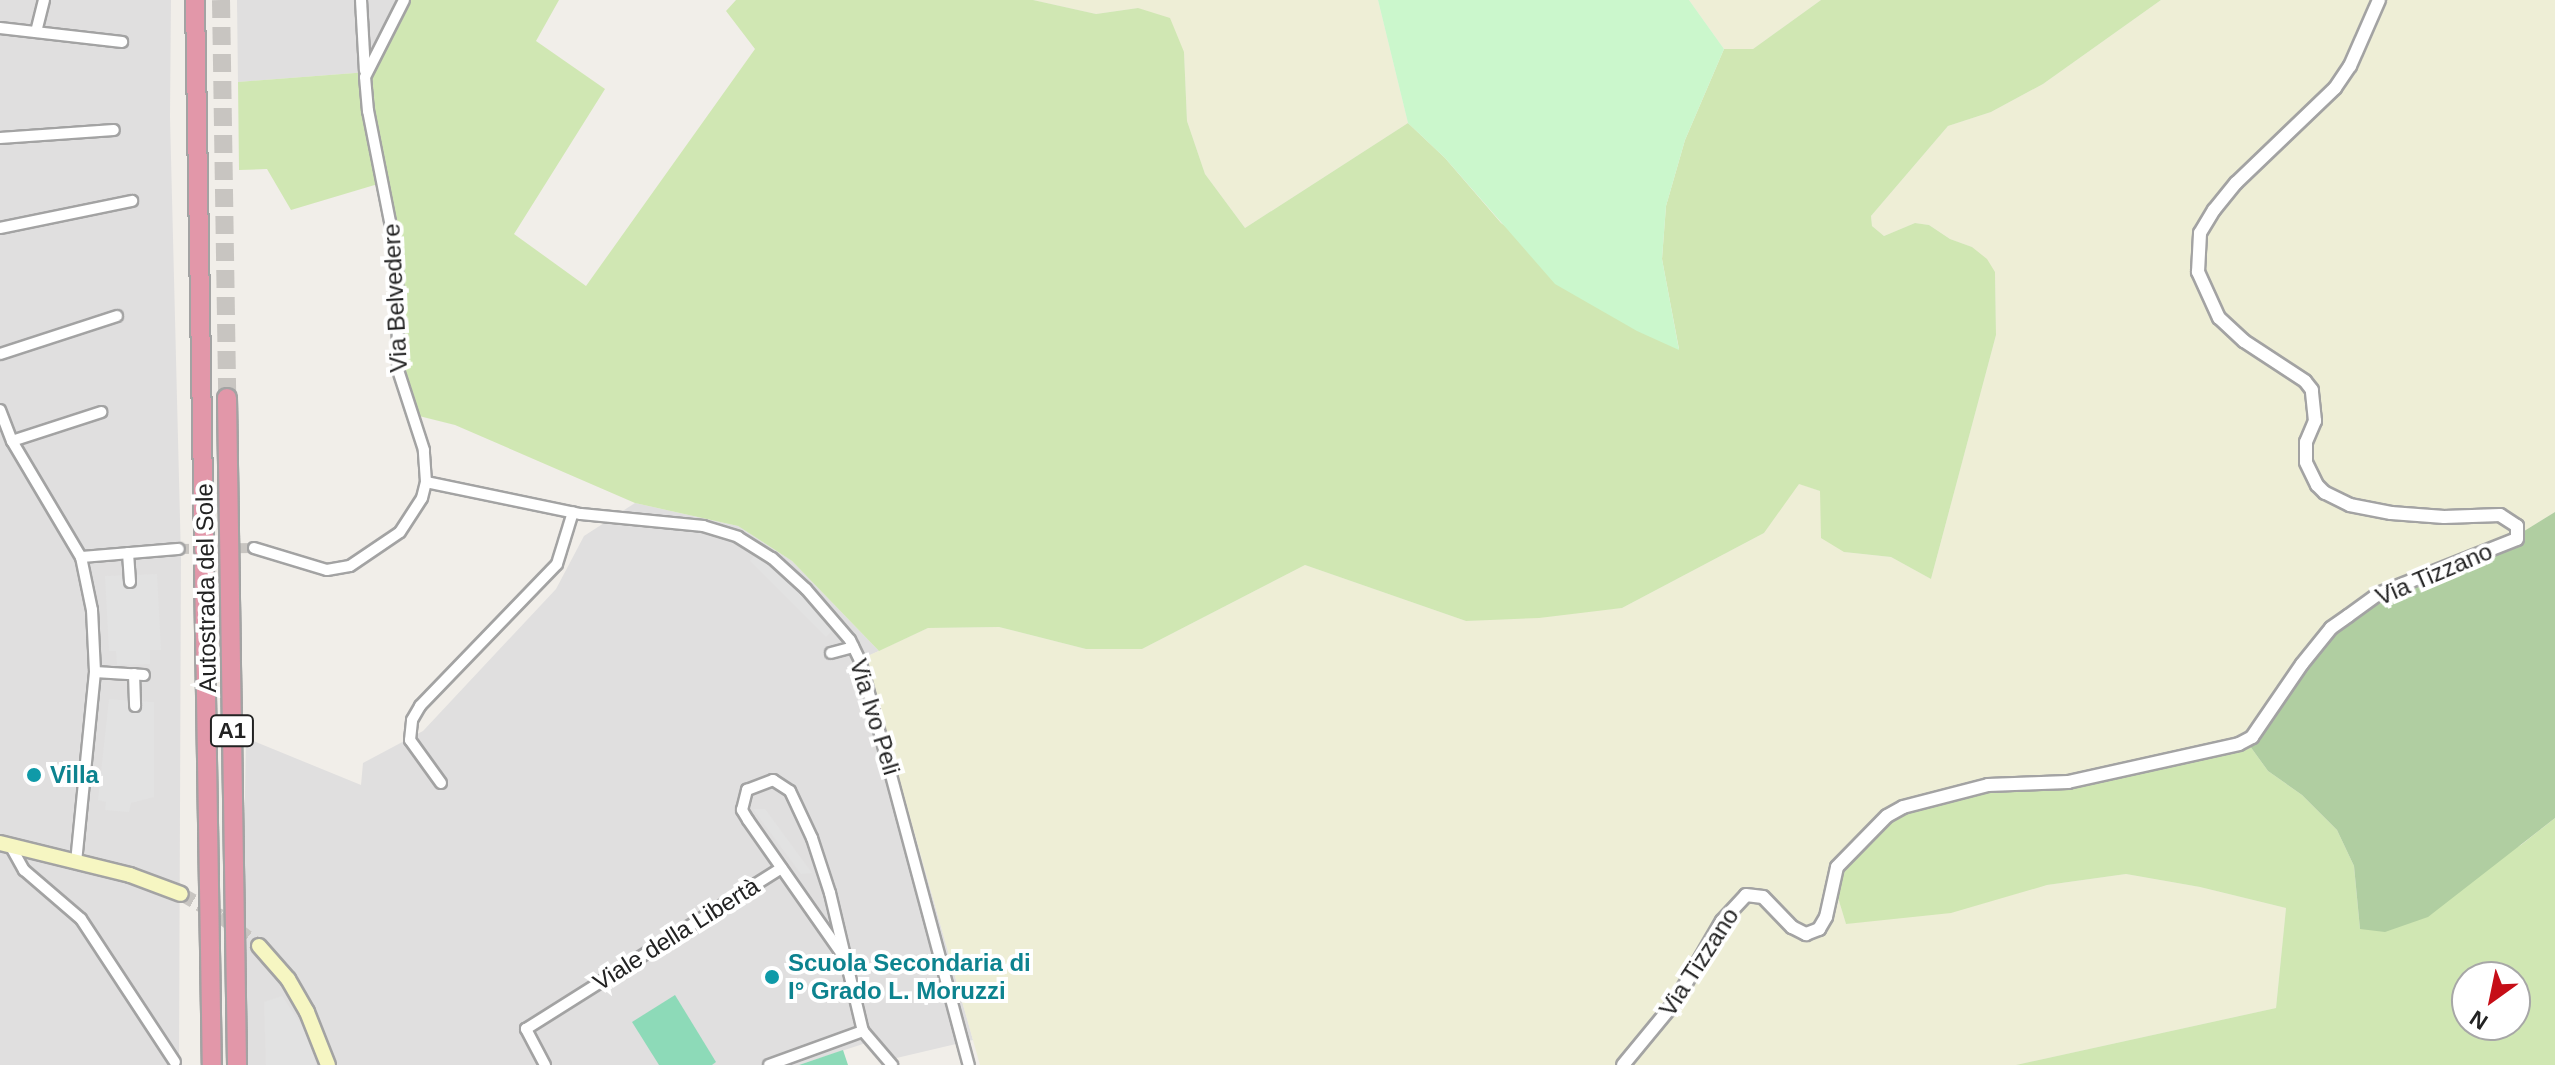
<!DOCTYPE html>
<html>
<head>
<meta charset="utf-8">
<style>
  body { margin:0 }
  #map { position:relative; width:2555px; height:1065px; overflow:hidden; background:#f1eee9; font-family:Helvetica,sans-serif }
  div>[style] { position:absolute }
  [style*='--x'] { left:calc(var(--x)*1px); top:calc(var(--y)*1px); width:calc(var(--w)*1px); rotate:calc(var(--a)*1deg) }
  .residential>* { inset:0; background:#e0dfdf }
  .farmland>* { inset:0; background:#eeeed6 }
  .grass>* { inset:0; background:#d0e7b3 }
  .forest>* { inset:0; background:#b0cea1 }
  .park>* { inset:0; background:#cbf7cc }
  .pitch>* { inset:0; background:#8ddab8 }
  .parking>* { inset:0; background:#e2e2e2 }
  .minor-tunnel>* { height:10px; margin-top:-5px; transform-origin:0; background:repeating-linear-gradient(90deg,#c8c5c1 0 10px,transparent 0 15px) }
  .secondary-tunnel>* { height:14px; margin-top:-7px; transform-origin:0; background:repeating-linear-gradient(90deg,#c8c5c1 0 14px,transparent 0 21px) }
  .motorway-tunnel>* { height:18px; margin-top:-9px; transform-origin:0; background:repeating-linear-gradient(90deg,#c8c5c1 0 18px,transparent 0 27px) }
  .roads { filter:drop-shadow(2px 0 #a3a3a3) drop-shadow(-2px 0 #a3a3a3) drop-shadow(0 2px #a3a3a3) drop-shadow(0 -2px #a3a3a3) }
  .minor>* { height:10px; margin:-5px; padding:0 5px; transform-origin:5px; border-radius:5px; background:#fff }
  .tertiary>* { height:12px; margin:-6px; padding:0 6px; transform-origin:6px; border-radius:6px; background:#fff }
  .secondary>* { height:14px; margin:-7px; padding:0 7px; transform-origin:7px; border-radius:7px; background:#f6f6c2 }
  .motorway>* { height:18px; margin:-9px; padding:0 9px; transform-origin:9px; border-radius:9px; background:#e297a9 }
  .dots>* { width:22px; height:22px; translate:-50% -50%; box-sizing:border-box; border:4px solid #fff; border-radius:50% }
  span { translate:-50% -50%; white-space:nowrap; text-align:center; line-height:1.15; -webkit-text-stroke:8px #fff; paint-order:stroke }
  .shield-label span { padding:2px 6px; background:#fff; border:2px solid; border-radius:6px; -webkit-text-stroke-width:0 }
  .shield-label { font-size:22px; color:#222; font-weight:700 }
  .street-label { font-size:24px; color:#222 }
  .culture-label { font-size:24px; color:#0d838f; font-weight:700 }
  .left { translate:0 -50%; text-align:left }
  .north { position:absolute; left:2451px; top:961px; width:80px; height:80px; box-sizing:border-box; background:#fff; border:2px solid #a7a7a7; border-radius:50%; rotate:213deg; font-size:22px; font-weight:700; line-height:32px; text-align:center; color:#222 }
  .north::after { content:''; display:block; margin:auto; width:28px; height:36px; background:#c60e17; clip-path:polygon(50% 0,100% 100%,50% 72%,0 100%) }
</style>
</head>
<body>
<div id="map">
  <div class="residential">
    <i style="clip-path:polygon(0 0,171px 0,170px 117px,181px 559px,179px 1065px,0 1065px)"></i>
    <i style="clip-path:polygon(237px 0,406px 0,368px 72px,238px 82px)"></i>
    <i style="clip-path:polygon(635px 503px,738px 526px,792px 561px,879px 651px,859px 660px,908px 810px,973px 1040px,888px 1060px,872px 1041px,799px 1065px,246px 1065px,242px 955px,246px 738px,361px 785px,363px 763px,423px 731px,556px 589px,584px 536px)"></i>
  </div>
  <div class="farmland">
    <i style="clip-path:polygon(1033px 0,1378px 0,1408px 123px,1245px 228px,1205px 174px,1187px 121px,1184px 52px,1138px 8px,1096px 14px)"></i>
    <i style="clip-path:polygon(1689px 0,1821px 0,1753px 49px,1724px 49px)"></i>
    <i style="clip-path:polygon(2161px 0,2555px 0,2555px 512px,2479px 559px,2247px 742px,1836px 891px,1846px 924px,2047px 885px,2126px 874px,2200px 887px,2286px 908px,2276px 1008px,2016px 1065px,980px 1065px,908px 810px,859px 660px,928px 628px,999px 627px,1086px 649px,1142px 649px,1305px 565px,1466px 621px,1622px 608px,1764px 533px,1798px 483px,1820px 491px,1844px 552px,1891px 557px,1931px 579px,1996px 335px,1995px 272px,1972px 247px,1950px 239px,1929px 225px,1915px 223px,1884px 236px,1872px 226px,1871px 216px,1948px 126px,1991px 112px,2043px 84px)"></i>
  </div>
  <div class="grass">
    <i style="clip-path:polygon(406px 0,559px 0,536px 41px,605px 89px,514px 234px,586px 286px,755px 49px,726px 11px,736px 0,1033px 0,1096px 14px,1138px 8px,1170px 18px,1184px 52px,1187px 121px,1205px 174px,1245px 228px,1408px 123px,1445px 158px,1501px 223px,1679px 349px,1662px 259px,1666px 206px,1685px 140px,1724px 49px,1753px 49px,1821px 0,2161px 0,2043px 84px,1991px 112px,1948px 126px,1871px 216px,1872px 226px,1884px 236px,1915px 223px,1929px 225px,1950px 239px,1972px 247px,1987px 259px,1995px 272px,1996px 335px,1931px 579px,1891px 557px,1844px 552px,1821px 538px,1820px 491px,1799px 484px,1764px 533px,1622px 608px,1539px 618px,1466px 621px,1305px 565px,1142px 649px,1086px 649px,999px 627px,928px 628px,879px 651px,792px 561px,738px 526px,635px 503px,455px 425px,411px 414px,397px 372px,401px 255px,388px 181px,291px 210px,267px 169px,239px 170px,238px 82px,368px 72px)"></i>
    <i style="clip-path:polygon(evenodd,2247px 742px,2268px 771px,2302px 795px,2337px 830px,2354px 866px,2360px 929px,2521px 845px,2555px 818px,2555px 1065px,2016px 1065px,2276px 1008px,2286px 908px,2200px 887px,2126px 874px,2047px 885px,1951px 913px,1846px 924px,1836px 891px,1850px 853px,1905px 808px,1976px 791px,2083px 777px,2247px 742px,2467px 977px,2515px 977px,2515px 1025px,2467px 1025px,2467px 977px)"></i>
  </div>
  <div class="forest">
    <i style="clip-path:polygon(2555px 512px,2555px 818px,2428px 917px,2385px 932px,2360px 929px,2354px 866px,2337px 830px,2302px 795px,2268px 771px,2247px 742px,2321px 639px,2369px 595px,2479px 559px)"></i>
  </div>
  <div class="park">
    <i style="clip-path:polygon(1378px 0,1689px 0,1724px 49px,1685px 140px,1666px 206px,1662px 259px,1679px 350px,1637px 331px,1555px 284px,1445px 158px,1408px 123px)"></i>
  </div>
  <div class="pitch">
    <i style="clip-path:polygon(675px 995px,716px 1062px,712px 1065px,659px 1065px,632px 1022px)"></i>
    <i style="clip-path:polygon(843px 1050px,848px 1065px,799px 1065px)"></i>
  </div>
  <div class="parking">
    <i style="clip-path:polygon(755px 554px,791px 582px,835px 628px,826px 637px,750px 561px)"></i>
    <i style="clip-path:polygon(157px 574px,161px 650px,150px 650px,150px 664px,117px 665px,116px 651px,109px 651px,105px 576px)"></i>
    <i style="clip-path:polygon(109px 699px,154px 702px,154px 797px,131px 803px,129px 812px,105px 810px,106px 802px,98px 800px)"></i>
    <i style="clip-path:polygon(753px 809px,765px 809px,812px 873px,801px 874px)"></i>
    <i style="clip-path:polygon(282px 996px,308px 1035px,316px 1065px,266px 1065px,264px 1002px)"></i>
  </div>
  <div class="minor-tunnel">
    <i style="--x:179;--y:549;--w:75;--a:-0.8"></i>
  </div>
  <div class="secondary-tunnel">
    <i style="--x:181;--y:894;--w:45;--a:29.4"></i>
    <i style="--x:220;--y:916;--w:49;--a:37.6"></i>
  </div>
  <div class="motorway-tunnel">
    <i style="--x:221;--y:0;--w:398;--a:89.1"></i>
  </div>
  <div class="roads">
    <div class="minor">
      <i style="--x:361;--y:0;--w:71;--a:86.8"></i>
      <i style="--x:0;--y:28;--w:123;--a:6.5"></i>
      <i style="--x:36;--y:32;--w:33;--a:-76"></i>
      <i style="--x:0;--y:138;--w:114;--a:-4"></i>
      <i style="--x:0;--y:228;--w:135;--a:-11.6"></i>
      <i style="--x:0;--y:354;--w:123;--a:-18"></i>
      <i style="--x:0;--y:410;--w:33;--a:69"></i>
      <i style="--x:12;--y:441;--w:135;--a:59.3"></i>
      <i style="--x:81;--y:557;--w:54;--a:78.3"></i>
      <i style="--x:92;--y:610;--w:62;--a:87.2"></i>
      <i style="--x:95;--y:672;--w:190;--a:95.7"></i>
      <i style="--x:12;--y:441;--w:94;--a:-18"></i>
      <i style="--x:426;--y:482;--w:158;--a:11.7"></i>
      <i style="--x:581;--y:514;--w:123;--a:5.6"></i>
      <i style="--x:703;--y:526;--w:37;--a:17"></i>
      <i style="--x:738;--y:537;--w:40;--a:32"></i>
      <i style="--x:772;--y:558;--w:46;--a:42.4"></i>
      <i style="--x:806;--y:589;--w:67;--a:49.2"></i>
      <i style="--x:850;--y:640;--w:25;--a:64"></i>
      <i style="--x:861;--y:663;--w:416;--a:75"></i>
      <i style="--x:254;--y:548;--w:76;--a:16.8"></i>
      <i style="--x:327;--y:570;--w:23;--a:-10"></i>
      <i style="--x:350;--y:566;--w:60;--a:-34.2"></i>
      <i style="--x:400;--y:532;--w:40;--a:-57.1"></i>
      <i style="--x:422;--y:498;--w:16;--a:-76"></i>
      <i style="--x:426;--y:482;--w:32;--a:-94"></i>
      <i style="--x:424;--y:450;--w:84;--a:-108"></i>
      <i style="--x:398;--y:370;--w:113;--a:-90.5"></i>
      <i style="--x:397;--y:257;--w:149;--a:-101.2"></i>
      <i style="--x:368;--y:111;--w:34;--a:-95"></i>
      <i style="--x:365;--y:77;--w:86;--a:-63.1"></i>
      <i style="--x:128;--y:553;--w:29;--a:86"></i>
      <i style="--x:81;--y:557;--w:98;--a:-4.7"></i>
      <i style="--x:831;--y:653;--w:23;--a:-15"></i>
      <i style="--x:95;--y:672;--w:49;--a:3.5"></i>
      <i style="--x:134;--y:674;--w:32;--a:88"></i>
      <i style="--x:441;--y:783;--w:53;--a:-125.8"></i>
      <i style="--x:410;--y:740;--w:20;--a:-84"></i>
      <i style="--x:412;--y:720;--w:16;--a:-60"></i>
      <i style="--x:420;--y:706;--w:197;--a:-46"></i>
      <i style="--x:557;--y:564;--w:54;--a:-72.9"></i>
      <i style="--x:10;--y:845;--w:29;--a:61"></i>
      <i style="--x:24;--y:870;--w:75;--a:40.7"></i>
      <i style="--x:81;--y:919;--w:171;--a:56.7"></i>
      <i style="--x:846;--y:960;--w:171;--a:-125"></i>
      <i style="--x:748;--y:820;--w:12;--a:-121"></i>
      <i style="--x:742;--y:810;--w:21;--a:-76"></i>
      <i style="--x:747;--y:790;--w:28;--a:-21"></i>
      <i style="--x:773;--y:780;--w:20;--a:33"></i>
      <i style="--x:790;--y:791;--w:52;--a:64.9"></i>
      <i style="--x:812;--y:838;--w:58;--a:71.9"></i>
      <i style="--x:830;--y:893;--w:142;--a:76.6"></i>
      <i style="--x:863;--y:1031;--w:45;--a:49.5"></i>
      <i style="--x:545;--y:1065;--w:41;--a:-117.8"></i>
      <i style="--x:526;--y:1029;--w:302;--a:-32.2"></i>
      <i style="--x:769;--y:1065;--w:100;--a:-19.9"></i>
    </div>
    <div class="tertiary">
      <i style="--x:1623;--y:1065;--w:82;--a:-50.5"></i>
      <i style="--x:1675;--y:1002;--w:94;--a:-59.9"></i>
      <i style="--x:1722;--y:921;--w:35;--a:-47"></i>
      <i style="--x:1746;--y:895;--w:17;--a:7"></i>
      <i style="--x:1763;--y:897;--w:42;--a:46"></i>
      <i style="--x:1792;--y:927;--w:16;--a:27"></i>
      <i style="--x:1806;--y:934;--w:14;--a:-21"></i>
      <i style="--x:1819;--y:929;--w:14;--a:-60"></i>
      <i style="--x:1826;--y:917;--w:51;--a:-77.6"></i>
      <i style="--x:1837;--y:867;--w:71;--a:-45.6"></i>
      <i style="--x:1887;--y:816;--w:18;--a:-29"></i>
      <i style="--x:1903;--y:807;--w:88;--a:-14.5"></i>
      <i style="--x:1988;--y:785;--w:80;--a:-2.1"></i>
      <i style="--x:2068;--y:782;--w:175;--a:-12.5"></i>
      <i style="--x:2239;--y:744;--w:15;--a:-28"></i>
      <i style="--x:2252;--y:737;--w:88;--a:-55.6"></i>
      <i style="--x:2302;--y:664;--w:46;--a:-51.1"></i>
      <i style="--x:2331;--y:628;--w:21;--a:-35"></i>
      <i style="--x:2348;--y:616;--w:37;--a:-36"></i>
      <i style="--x:2378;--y:594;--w:149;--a:-21.6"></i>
      <i style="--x:2517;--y:539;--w:13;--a:-90"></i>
      <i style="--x:2517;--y:526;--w:20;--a:-147"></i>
      <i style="--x:2500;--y:515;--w:56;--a:178"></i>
      <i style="--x:2444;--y:517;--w:53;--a:-175.7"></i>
      <i style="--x:2391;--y:513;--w:42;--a:-169"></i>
      <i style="--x:2350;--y:505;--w:28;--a:-154"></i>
      <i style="--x:2325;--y:493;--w:11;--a:-135"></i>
      <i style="--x:2317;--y:485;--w:25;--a:-116"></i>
      <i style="--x:2306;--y:462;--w:20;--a:-90"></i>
      <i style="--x:2306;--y:442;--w:23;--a:-67"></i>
      <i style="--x:2315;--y:421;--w:31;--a:-96"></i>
      <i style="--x:2312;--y:390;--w:11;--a:-128"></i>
      <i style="--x:2305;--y:381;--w:73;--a:-146.7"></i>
      <i style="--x:2244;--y:341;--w:34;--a:-137"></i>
      <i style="--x:2219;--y:318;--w:51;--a:-114.5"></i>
      <i style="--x:2198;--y:272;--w:39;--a:-87"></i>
      <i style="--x:2200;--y:233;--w:27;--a:-59"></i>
      <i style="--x:2214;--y:210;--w:35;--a:-51"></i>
      <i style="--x:2236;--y:183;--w:137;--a:-43.8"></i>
      <i style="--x:2335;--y:88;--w:27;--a:-56"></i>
      <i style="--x:2350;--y:66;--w:72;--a:-66.3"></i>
    </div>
    <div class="secondary">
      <i style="--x:0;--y:843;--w:134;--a:13.8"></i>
      <i style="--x:130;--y:875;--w:54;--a:20.4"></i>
      <i style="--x:259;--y:946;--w:44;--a:48.7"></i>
      <i style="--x:288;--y:979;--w:38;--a:60"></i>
      <i style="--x:307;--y:1012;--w:57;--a:68.4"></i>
    </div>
    <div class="motorway">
      <i style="--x:195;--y:0;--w:550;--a:89.06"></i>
      <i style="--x:227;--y:398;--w:667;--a:89.14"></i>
      <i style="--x:204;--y:568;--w:497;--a:89.1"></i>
    </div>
  </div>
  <div class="dots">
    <i style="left:34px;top:775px;background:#0f9aa8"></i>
    <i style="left:772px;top:977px;background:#0f9aa8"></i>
  </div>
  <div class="shield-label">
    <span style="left:232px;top:731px">A1</span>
  </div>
  <div class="street-label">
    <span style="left:395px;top:298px;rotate:-93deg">Via Belvedere</span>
    <span style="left:2434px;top:574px;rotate:-23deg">Via Tizzano</span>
    <span style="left:206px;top:588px;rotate:-91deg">Autostrada del Sole</span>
    <span style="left:875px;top:717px;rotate:73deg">Via Ivo Peli</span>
    <span style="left:676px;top:934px;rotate:-32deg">Viale della Libertà</span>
    <span style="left:1699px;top:962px;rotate:-57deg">Via Tizzano</span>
  </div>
  <div class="culture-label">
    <span class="left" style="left:50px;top:775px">Villa</span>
    <span class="left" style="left:788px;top:977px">Scuola Secondaria di<br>I° Grado L. Moruzzi</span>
  </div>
  <div class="north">N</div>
</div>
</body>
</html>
